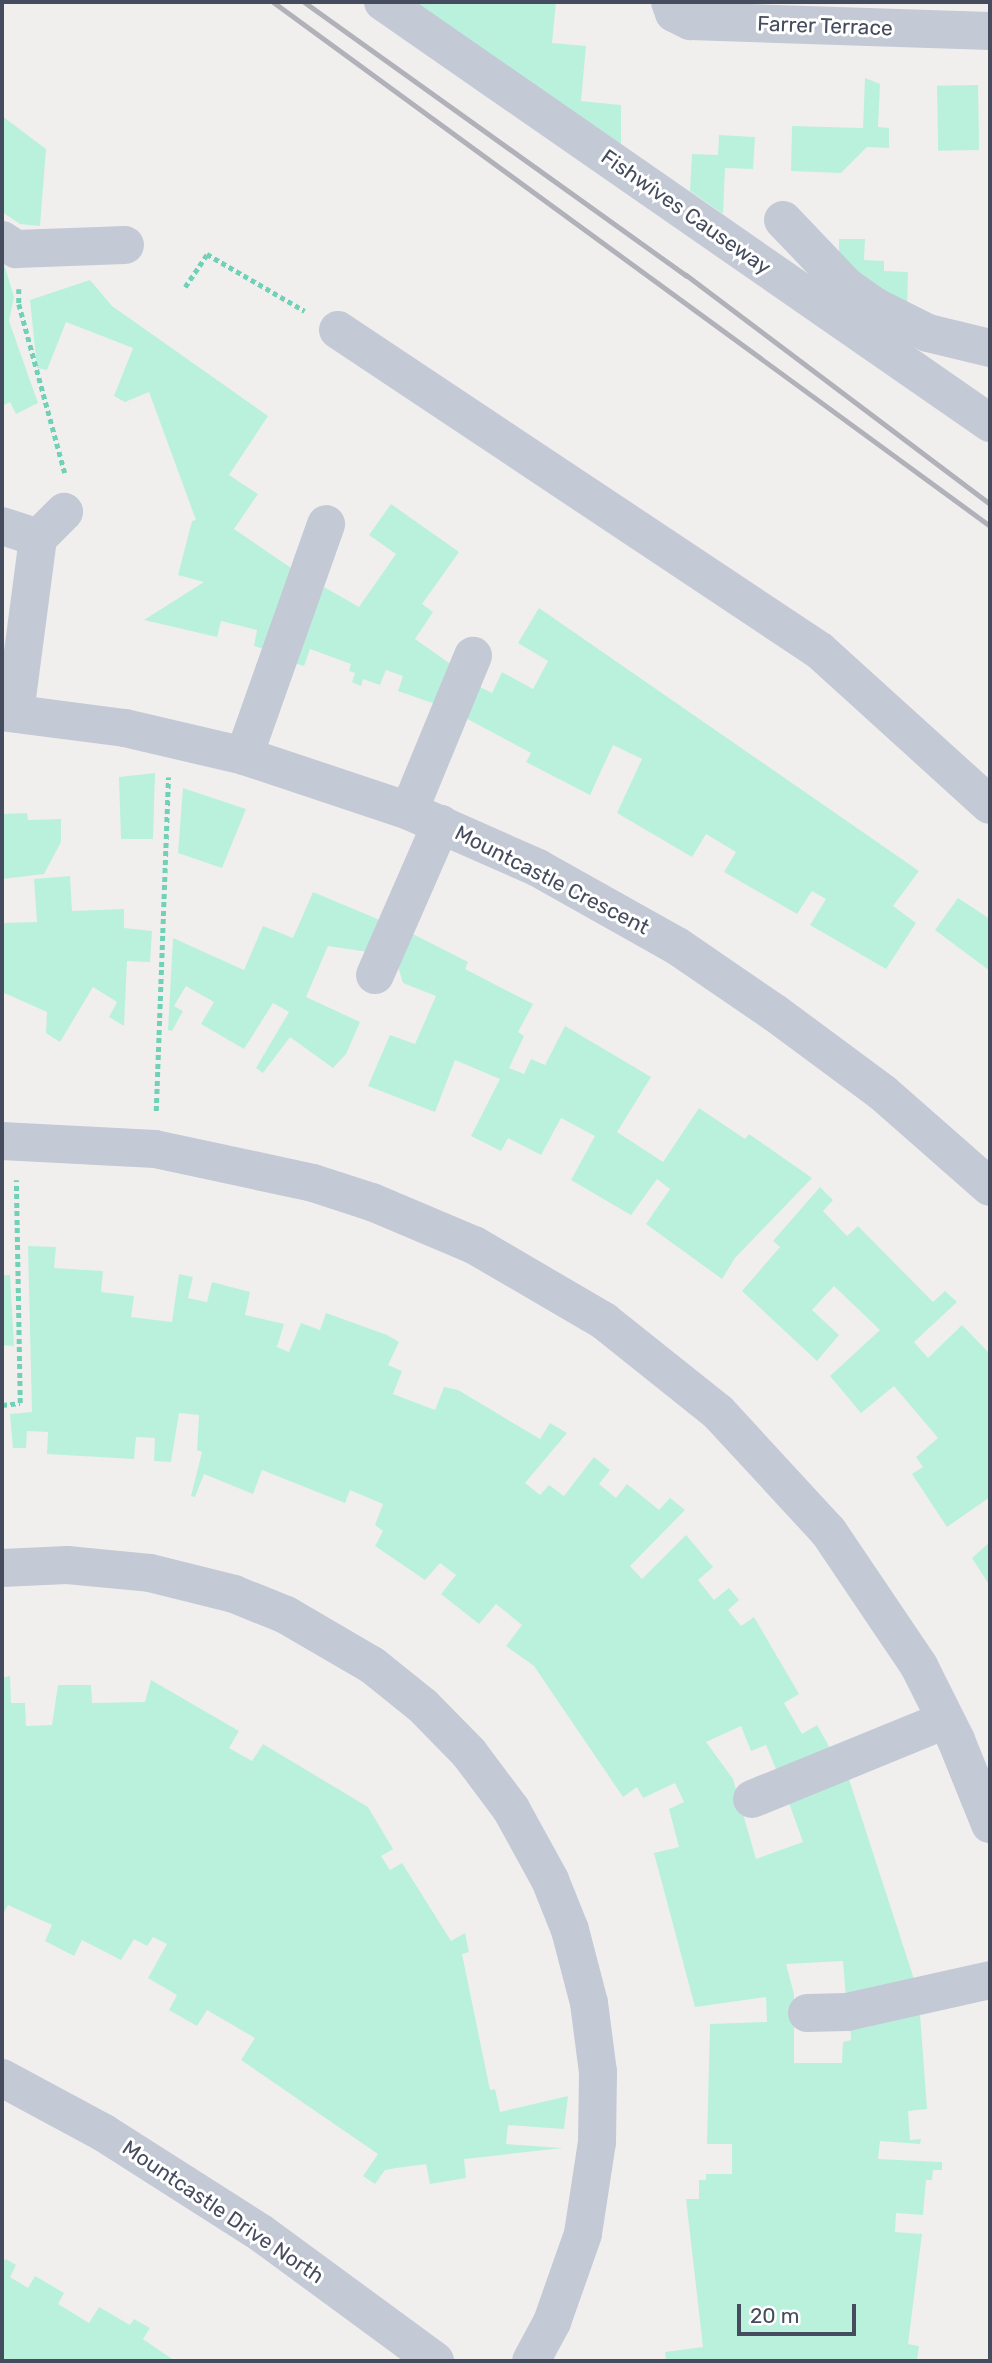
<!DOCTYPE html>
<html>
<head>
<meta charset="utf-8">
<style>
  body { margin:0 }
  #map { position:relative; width:992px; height:2363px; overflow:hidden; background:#f1efee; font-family:Rubik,sans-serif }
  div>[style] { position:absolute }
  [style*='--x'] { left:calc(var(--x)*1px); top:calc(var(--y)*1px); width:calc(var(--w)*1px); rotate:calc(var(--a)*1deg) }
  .green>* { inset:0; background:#baf1dc; transform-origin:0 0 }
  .path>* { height:4.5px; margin-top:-2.25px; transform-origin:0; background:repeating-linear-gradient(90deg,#70d1b7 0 5px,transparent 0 8.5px) }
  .minor>* { height:38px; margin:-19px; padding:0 19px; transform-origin:19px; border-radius:19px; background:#c4c9d6 }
  .rail>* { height:5px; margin:-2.5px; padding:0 2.5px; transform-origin:2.5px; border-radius:2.5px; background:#b0b1b9 }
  span { translate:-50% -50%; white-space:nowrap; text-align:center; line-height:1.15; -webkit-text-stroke:6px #fff; paint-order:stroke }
  .street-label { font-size:21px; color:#454c5d }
  .frame { position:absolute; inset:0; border:4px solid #454c5d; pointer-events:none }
  .scale { position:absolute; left:737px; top:2304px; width:119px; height:32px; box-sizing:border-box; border:4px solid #454c5d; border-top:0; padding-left:9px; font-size:21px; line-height:24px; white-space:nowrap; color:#454c5d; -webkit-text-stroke:5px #fff; paint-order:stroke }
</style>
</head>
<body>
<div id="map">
  <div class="green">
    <i style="clip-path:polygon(412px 2px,556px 2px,552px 43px,586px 46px,581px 101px,621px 105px,621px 144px)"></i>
    <i style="clip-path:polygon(865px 78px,880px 84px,878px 127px,889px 128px,889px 148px,867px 147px,841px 173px,791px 171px,792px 126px,863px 128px)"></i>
    <i style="left:978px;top:85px;width:65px;height:41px;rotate:89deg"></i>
    <i style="clip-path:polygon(2px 116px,46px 149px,40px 226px,20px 224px,2px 212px)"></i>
    <i style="clip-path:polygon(719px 135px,755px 137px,753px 169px,725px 168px,723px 214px,690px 191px,692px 154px,718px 155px)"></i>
    <i style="clip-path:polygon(839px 239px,865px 239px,864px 260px,884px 261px,884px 271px,908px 272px,907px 311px,894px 305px,839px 254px)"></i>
    <i style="clip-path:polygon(2px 257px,14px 297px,9px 321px,38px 403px,16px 414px,10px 402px,2px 406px)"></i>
    <i style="clip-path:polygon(90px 280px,112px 306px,268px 416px,229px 475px,258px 494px,234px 529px,297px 572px,267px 650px,254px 646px,257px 630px,221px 621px,217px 637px,144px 620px,204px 582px,178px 575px,192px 521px,196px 520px,149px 392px,125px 402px,114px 396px,133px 348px,66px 322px,47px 370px,37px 368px,30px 300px)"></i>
    <i style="clip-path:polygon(391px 504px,459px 552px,422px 604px,433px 612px,415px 639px,452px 665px,438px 705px,398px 691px,403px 676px,386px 670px,380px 685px,363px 679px,361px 686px,352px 682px,355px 673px,349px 671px,351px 664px,310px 649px,304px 666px,294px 663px,324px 587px,359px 607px,396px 554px,369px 535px)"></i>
    <i style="clip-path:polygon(539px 608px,919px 871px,893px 906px,916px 923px,886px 969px,810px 925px,826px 899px,812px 891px,797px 914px,724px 872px,736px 852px,706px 834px,692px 857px,617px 813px,642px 759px,613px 745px,590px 795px,526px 762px,531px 753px,460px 715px,474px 684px,492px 693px,502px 672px,533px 689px,548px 661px,518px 643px)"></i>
    <i style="clip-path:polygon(155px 773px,153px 839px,121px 839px,119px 777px)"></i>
    <i style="clip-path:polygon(183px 788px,246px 809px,222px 868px,178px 853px)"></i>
    <i style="clip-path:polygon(27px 813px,28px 820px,61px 819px,61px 842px,44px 874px,2px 879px,2px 814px)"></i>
    <i style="clip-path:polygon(70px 876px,72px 911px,124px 909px,124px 928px,152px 931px,150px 962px,127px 961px,124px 1026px,109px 1017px,117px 1002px,93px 987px,60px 1042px,46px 1033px,47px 1012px,2px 992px,2px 923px,37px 922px,34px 879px)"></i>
    <i style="clip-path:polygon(313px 892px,387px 923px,368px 952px,328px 946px,306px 997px,360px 1022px,346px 1054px,333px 1068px,290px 1037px,263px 1073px,256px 1068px,289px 1012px,273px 1003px,244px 1049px,201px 1024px,214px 1002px,186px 986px,174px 1006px,183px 1011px,172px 1031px,168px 1030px,173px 938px,244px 970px,263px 926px,293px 938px)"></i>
    <i style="clip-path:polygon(958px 898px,990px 919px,990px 971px,935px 930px)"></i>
    <i style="clip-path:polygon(403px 929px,468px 962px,465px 969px,533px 1004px,518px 1032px,524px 1036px,509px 1068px,524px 1074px,531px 1059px,545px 1065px,565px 1026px,651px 1077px,617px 1132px,663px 1162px,699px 1108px,745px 1139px,749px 1134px,812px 1178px,735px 1258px,722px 1279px,646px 1224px,670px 1189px,657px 1179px,631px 1215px,571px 1180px,595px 1136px,561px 1118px,541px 1155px,508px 1138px,501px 1151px,471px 1136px,500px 1079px,455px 1060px,435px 1112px,368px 1086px,390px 1035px,415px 1044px,436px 996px,403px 983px,398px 967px)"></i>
    <i style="clip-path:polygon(820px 1187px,833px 1200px,823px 1211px,847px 1236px,858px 1226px,933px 1302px,945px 1291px,957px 1302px,914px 1342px,928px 1358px,962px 1325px,990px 1354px,990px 1497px,947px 1527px,912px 1474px,923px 1467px,916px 1457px,938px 1438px,894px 1386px,861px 1413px,830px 1376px,880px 1330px,834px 1286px,812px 1310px,839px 1335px,817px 1361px,742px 1291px,780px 1247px,773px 1241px)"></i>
    <i style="clip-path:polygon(28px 1246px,56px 1247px,54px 1268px,103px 1271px,101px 1292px,134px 1296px,131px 1317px,172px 1322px,179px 1274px,193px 1277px,188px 1298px,207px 1302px,212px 1282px,250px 1292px,245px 1315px,284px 1324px,277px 1347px,289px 1352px,301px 1323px,320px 1330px,326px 1313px,387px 1335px,399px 1342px,388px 1365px,402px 1371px,393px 1394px,435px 1410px,444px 1387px,458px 1390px,540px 1439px,550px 1423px,567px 1433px,525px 1483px,540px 1495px,549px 1485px,564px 1496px,594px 1457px,610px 1470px,599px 1484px,616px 1498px,627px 1484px,659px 1510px,670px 1498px,685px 1510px,630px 1566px,642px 1579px,686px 1535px,713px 1567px,698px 1580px,714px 1600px,729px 1588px,739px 1600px,728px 1610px,741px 1626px,754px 1617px,799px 1694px,784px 1703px,802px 1734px,817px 1725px,835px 1757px,778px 1774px,766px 1745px,751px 1751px,741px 1726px,706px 1742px,733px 1779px,756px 1859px,803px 1842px,785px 1792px,847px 1773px,914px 1979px,846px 1999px,843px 1961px,786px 1964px,794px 1994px,794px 2063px,842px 2063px,843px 2042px,851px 2040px,850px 2020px,919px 2001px,927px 2109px,908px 2111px,910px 2140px,921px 2139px,920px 2144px,880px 2141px,878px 2159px,942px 2162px,942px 2170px,933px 2170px,932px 2180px,926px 2180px,923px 2215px,896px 2213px,895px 2232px,922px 2234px,908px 2344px,919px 2346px,917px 2361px,666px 2361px,665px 2352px,703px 2347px,686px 2199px,699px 2199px,699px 2180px,706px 2180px,706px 2174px,732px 2174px,732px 2144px,707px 2144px,710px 2024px,767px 2022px,766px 1997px,695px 2007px,654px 1853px,679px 1847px,669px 1809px,684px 1802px,675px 1783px,643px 1798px,637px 1787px,623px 1797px,534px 1666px,506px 1646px,522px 1625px,496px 1604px,479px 1624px,441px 1594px,456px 1575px,440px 1563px,425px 1580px,375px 1546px,383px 1531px,375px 1525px,383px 1504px,350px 1490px,345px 1503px,262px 1470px,253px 1494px,204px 1474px,195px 1497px,191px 1496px,202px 1452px,197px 1450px,199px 1415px,179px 1413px,171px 1462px,154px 1461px,155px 1438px,136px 1437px,134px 1459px,47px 1454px,48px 1432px,27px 1431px,26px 1448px,13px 1448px,10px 1414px,32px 1412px)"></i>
    <i style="clip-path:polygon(2px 1275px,10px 1275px,14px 1346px,2px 1345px)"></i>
    <i style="clip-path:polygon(990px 1542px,990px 1586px,972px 1558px)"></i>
    <i style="clip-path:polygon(10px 1676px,11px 1703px,25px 1703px,26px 1726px,52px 1725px,58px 1685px,91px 1685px,92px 1703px,145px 1702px,151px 1680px,239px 1731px,229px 1748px,252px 1761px,263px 1744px,368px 1807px,393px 1849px,381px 1856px,390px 1870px,402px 1863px,451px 1941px,465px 1933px,469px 1952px,462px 1954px,490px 2090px,495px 2089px,500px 2112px,568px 2096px,564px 2129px,508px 2125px,506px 2144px,563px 2148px,464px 2159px,466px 2178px,430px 2184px,426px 2164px,396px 2168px,385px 2170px,375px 2184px,363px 2176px,378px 2154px,241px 2060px,255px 2038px,207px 2010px,197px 2026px,169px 2010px,177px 1995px,148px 1978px,167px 1944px,153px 1937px,147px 1946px,134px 1939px,121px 1960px,82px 1940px,74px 1956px,45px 1941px,52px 1925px,8px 1905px,2px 1916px,2px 1678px)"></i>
    <i style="clip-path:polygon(6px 2259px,16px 2265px,10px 2277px,28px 2288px,35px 2276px,64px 2293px,58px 2304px,89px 2323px,99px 2307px,130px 2325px,134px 2319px,150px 2328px,143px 2339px,175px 2361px,2px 2361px,2px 2262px)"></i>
  </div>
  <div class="path">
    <i style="--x:185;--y:287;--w:40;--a:-56"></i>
    <i style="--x:207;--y:254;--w:113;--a:30.2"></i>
    <i style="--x:19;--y:289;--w:15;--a:90"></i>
    <i style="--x:19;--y:304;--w:175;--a:74.8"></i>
    <i style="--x:156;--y:1111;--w:334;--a:-87.9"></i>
    <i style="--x:2;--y:1405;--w:18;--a:-6"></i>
    <i style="--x:20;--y:1403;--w:223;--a:-91"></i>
  </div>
  <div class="minor">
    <i style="--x:383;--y:2;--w:739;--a:34.74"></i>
    <i style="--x:670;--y:2;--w:12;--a:70"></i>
    <i style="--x:674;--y:13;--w:18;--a:27"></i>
    <i style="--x:690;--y:21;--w:300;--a:1.9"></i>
    <i style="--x:783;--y:220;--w:91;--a:46.3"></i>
    <i style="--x:846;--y:286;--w:37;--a:35"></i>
    <i style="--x:876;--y:307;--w:58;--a:26.6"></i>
    <i style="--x:928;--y:333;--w:64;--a:13.6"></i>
    <i style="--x:2;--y:240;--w:17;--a:33"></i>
    <i style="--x:16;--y:249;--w:109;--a:-2.1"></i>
    <i style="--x:338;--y:330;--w:579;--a:33.66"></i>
    <i style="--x:820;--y:651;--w:229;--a:42.2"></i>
    <i style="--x:2;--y:526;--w:38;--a:18"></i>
    <i style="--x:2;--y:712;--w:124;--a:7.4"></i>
    <i style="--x:125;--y:728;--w:122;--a:13.2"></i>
    <i style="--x:244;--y:756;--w:174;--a:18.4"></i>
    <i style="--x:409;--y:811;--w:141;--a:23.8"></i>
    <i style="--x:538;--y:868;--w:159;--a:29.3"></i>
    <i style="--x:677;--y:946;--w:119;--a:34.4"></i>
    <i style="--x:775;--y:1013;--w:134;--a:36.5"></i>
    <i style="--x:883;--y:1093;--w:142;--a:41.3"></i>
    <i style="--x:15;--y:713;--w:177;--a:-82.5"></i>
    <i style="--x:38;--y:538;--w:37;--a:-45"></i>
    <i style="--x:244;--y:756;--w:246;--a:-70.5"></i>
    <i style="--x:409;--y:811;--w:168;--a:-67.6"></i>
    <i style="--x:375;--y:975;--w:165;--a:-66.4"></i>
    <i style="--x:2;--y:1141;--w:153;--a:3"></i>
    <i style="--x:155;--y:1149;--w:162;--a:12.1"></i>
    <i style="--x:313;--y:1183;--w:62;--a:17.9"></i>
    <i style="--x:372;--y:1202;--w:111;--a:22.9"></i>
    <i style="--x:474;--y:1245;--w:151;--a:30.3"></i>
    <i style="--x:604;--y:1321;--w:146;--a:38.6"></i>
    <i style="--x:718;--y:1412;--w:162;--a:47.3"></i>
    <i style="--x:828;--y:1531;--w:163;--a:56"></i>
    <i style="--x:919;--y:1666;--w:83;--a:63.4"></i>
    <i style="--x:956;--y:1740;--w:91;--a:68"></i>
    <i style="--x:2;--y:1568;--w:65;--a:-2.6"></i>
    <i style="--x:67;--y:1565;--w:83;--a:5.5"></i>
    <i style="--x:150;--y:1573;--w:87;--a:14"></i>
    <i style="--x:234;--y:1594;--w:56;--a:22"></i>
    <i style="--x:286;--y:1615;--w:99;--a:30.2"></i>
    <i style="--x:372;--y:1665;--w:65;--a:38.8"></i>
    <i style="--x:423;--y:1706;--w:66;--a:45.6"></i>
    <i style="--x:469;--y:1753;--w:70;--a:53.1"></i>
    <i style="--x:511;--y:1809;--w:81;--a:61.2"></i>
    <i style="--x:550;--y:1880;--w:54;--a:68.2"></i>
    <i style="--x:570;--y:1930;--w:75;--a:75.4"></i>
    <i style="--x:589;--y:2003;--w:70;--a:82.6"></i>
    <i style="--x:598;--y:2072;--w:70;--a:90.8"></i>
    <i style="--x:597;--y:2142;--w:93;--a:98.7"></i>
    <i style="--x:583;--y:2234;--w:93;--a:109.4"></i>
    <i style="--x:552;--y:2322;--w:44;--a:118.3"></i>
    <i style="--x:752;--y:1799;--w:209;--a:-22.2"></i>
    <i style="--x:807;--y:2013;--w:40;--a:-1.4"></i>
    <i style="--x:847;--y:2012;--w:147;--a:-12.6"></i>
    <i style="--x:2;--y:2078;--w:116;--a:28.3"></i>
    <i style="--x:104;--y:2133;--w:186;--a:32.5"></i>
    <i style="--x:261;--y:2233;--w:216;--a:36.3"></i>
  </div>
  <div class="rail">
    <i style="--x:273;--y:2;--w:888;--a:36.16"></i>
    <i style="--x:304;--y:2;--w:470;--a:35.6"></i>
    <i style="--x:686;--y:275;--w:381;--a:37"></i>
  </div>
  <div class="street-label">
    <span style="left:825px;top:26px;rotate:2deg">Farrer Terrace</span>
    <span style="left:686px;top:212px;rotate:35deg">Fishwives Causeway</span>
    <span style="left:552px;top:880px;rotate:27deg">Mountcastle Crescent</span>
    <span style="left:223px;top:2212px;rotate:34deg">Mountcastle Drive North</span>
  </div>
  <div class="frame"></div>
  <div class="scale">20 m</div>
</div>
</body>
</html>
